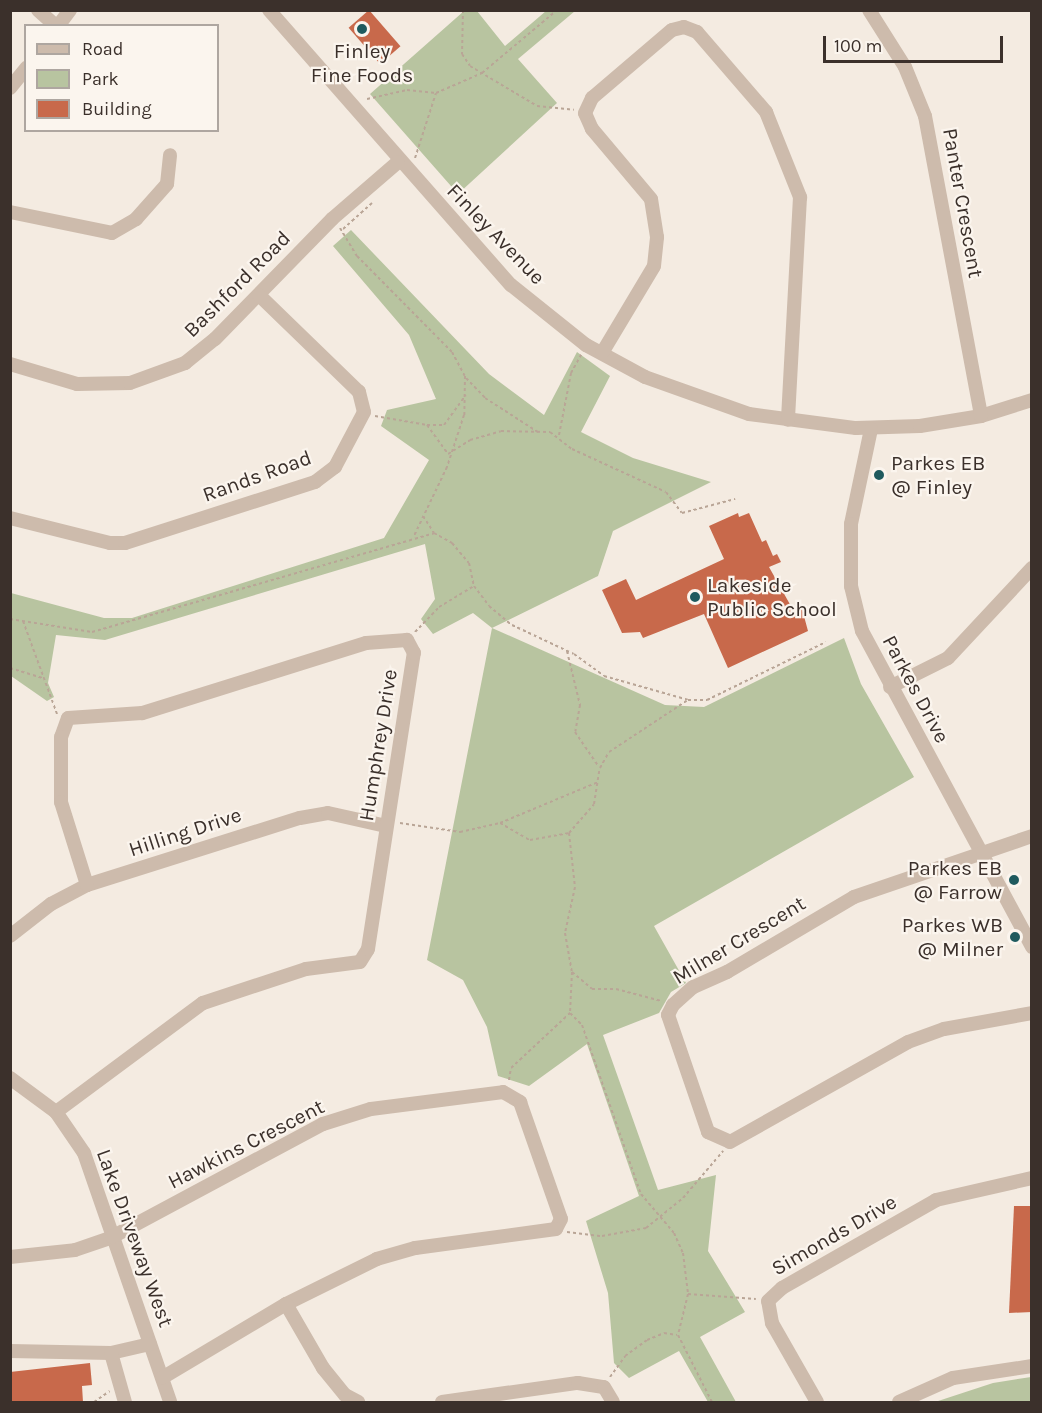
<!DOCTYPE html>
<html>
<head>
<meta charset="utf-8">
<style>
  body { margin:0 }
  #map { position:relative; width:1042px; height:1413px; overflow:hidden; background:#f4ebe1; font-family:Karla,sans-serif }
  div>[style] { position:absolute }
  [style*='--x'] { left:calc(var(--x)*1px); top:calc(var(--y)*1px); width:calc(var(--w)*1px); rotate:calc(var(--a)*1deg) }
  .green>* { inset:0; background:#b8c4a0 }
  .building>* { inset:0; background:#c8694b; transform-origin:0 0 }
  .path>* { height:2px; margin-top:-1px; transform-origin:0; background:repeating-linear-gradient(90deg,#b9a596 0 3px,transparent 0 6px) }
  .minor>* { height:14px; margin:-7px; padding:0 7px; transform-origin:7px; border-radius:7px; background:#cdbbac }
  .dots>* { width:16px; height:16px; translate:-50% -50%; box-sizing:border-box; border:3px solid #fbf5ee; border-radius:50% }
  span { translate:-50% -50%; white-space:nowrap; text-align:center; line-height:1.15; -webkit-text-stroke:4.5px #fbf5ee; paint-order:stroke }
  .poi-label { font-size:21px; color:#3b302b }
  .left { translate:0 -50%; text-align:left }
  .right { translate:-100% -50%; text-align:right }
  .street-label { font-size:21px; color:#3b302b }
  .frame { position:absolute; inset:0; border:12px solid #3b302b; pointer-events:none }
  .legend { position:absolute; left:24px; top:24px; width:195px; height:108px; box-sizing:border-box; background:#fbf5ee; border:2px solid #aea6a0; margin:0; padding:8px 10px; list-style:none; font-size:18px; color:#3b302b }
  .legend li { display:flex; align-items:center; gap:12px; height:30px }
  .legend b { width:30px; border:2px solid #aea6a0 }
  .scale { position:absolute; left:823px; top:36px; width:180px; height:27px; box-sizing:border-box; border:3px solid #3b302b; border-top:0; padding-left:8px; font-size:18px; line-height:21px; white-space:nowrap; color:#3b302b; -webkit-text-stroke:4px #fbf5ee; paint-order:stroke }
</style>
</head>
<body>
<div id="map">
  <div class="green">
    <i style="clip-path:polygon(464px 11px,477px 11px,505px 46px,546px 11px,575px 11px,518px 59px,557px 103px,458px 194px,370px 94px)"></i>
    <i style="clip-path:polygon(351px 230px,489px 374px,544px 415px,577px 352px,610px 376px,581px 432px,633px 458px,711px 482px,613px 531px,598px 576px,492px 628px,665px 705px,704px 707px,844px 638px,861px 684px,914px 777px,654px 926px,686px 983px,671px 992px,659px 1013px,603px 1035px,658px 1190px,716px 1175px,708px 1251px,745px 1312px,700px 1337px,736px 1402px,708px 1402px,679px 1351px,629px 1378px,614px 1363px,608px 1293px,586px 1221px,639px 1196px,587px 1044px,529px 1086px,498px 1076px,487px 1027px,463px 980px,427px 960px,492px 628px,473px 613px,433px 634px,421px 619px,435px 599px,425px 544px,105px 640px,56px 635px,48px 683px,54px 697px,47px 701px,11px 676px,11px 593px,104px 618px,132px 618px,384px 538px,429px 460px,381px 426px,387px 410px,436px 399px,409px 335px,333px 246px)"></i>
    <i style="clip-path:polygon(1031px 1377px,1031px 1402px,935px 1402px,993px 1383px)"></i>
  </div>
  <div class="building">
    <i style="left:369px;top:10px;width:48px;height:27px;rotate:49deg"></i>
    <i style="clip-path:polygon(738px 513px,739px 517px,749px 513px,762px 542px,766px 540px,773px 556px,777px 554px,781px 562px,769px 567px,792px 608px,801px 605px,808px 631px,728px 668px,704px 614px,643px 638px,640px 632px,622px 633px,602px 590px,626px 579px,636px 600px,724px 559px,709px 526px)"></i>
    <i style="clip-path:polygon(1014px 1206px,1032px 1206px,1032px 1312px,1009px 1313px)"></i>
    <i style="clip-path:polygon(90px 1363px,92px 1385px,82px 1386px,83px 1402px,10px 1402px,10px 1372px)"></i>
  </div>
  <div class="path">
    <i style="--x:463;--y:10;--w:44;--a:91.3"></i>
    <i style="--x:462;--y:54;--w:14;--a:56"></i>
    <i style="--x:470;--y:66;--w:78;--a:30.8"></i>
    <i style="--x:537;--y:106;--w:37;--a:6"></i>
    <i style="--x:367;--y:99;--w:41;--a:-12.7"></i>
    <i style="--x:407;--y:90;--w:29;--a:6"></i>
    <i style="--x:415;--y:158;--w:68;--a:-72.1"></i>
    <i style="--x:436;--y:93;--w:50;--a:-23.5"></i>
    <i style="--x:482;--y:73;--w:98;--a:-40"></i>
    <i style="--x:340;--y:228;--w:33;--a:59"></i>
    <i style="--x:357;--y:256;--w:135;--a:45.3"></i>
    <i style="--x:452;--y:352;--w:27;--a:62"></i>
    <i style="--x:465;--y:376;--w:39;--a:91"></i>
    <i style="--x:464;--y:415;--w:55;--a:108.1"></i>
    <i style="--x:447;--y:467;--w:76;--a:115.6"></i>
    <i style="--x:343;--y:229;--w:39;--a:-42"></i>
    <i style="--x:466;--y:378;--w:28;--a:46"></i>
    <i style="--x:485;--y:398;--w:63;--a:32.7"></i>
    <i style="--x:375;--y:416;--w:53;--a:9.8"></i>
    <i style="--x:427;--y:425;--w:36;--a:54"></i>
    <i style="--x:448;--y:454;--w:26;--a:-32"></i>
    <i style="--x:470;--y:440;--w:32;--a:-16"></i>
    <i style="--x:501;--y:431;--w:49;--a:1.2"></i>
    <i style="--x:550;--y:432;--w:28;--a:38"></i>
    <i style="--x:572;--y:449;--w:103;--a:24.6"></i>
    <i style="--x:666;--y:492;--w:26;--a:53"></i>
    <i style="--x:682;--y:513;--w:55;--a:-14.8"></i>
    <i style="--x:427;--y:425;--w:17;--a:0"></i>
    <i style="--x:444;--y:425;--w:37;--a:-54"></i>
    <i style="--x:559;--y:435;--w:63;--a:-79"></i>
    <i style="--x:571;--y:373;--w:21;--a:-61"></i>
    <i style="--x:423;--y:516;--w:20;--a:57"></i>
    <i style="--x:434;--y:533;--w:21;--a:29"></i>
    <i style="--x:452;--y:543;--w:26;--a:50"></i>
    <i style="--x:469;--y:563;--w:24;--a:78"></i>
    <i style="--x:474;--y:586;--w:25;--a:53"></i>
    <i style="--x:489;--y:606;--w:30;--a:40"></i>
    <i style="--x:512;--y:625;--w:68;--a:25.1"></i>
    <i style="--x:574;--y:654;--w:37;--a:36"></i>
    <i style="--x:604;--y:676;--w:87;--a:15.9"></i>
    <i style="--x:688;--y:700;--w:19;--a:0"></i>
    <i style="--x:707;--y:700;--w:132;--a:-26"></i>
    <i style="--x:10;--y:619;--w:83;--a:9"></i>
    <i style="--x:92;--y:632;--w:356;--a:-16.1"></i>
    <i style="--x:23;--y:621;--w:99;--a:69.9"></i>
    <i style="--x:415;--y:632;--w:35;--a:-46"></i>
    <i style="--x:439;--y:607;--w:41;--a:-31"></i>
    <i style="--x:567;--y:651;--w:56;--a:76.5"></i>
    <i style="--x:580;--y:705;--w:27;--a:100"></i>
    <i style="--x:575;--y:732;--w:42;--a:55.6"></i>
    <i style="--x:10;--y:668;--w:34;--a:17"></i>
    <i style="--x:400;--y:823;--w:61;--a:8.5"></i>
    <i style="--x:460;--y:832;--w:41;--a:-12.7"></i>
    <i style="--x:500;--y:823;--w:106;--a:-22.7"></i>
    <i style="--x:500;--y:823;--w:34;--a:30"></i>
    <i style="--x:530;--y:840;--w:40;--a:-10"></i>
    <i style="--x:569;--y:833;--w:38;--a:-49"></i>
    <i style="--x:594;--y:804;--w:36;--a:-81"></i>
    <i style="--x:600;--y:768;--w:18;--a:-61"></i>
    <i style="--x:609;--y:752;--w:95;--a:-33.4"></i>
    <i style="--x:569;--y:833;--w:54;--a:83.7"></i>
    <i style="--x:575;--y:887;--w:47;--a:102.3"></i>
    <i style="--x:565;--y:933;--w:40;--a:80"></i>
    <i style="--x:572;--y:972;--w:41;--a:92.8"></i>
    <i style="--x:570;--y:1013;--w:17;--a:45"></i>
    <i style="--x:582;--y:1025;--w:179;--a:70.8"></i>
    <i style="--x:641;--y:1194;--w:51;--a:49.8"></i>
    <i style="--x:674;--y:1233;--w:22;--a:66"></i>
    <i style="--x:683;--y:1253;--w:41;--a:83"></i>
    <i style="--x:688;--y:1294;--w:42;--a:103.7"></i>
    <i style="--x:678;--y:1335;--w:75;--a:63.1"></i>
    <i style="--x:572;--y:972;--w:26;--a:40"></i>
    <i style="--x:592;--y:989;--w:24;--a:0"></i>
    <i style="--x:616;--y:989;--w:47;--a:14.9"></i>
    <i style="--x:509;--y:1080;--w:12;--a:-81"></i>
    <i style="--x:511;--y:1068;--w:81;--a:-43"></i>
    <i style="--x:567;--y:1232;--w:35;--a:7"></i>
    <i style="--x:602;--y:1236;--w:45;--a:-10.3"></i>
    <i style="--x:646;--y:1228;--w:48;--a:-39"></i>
    <i style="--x:683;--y:1198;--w:62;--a:-49.6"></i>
    <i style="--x:688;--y:1294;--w:68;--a:4.2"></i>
    <i style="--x:610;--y:1377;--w:26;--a:-54"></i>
    <i style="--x:625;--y:1356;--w:27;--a:-36"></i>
    <i style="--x:647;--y:1340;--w:18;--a:-22"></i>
    <i style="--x:664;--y:1333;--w:13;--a:9"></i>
    <i style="--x:94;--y:1402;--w:19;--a:-35"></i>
  </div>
  <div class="minor">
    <i style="--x:38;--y:10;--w:24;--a:42"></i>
    <i style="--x:269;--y:10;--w:366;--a:48.7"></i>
    <i style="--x:511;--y:285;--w:96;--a:38.7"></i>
    <i style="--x:586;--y:345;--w:67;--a:28.5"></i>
    <i style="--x:645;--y:377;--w:110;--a:19.6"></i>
    <i style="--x:749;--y:414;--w:108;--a:7.5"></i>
    <i style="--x:856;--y:428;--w:64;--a:-1.8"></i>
    <i style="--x:920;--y:426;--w:62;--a:-9.3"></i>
    <i style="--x:981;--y:416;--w:53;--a:-17.4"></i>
    <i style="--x:869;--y:10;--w:67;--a:57.7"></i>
    <i style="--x:905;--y:67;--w:53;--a:67.8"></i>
    <i style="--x:925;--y:116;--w:305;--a:79.4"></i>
    <i style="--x:58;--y:26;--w:20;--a:-53"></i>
    <i style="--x:10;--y:88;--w:26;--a:-51"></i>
    <i style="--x:10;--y:212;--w:104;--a:11.6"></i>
    <i style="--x:112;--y:233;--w:28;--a:-30"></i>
    <i style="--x:136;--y:219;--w:47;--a:-48.5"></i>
    <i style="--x:167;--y:184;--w:29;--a:-84"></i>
    <i style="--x:602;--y:353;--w:101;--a:-59.1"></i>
    <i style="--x:654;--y:266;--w:29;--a:-84"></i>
    <i style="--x:657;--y:237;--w:38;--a:-99"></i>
    <i style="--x:651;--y:199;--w:92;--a:-130.1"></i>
    <i style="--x:592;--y:129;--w:17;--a:-114"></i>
    <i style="--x:585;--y:113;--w:17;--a:-65"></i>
    <i style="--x:592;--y:98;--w:105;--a:-40.4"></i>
    <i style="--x:672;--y:30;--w:12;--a:-14"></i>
    <i style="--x:684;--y:27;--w:14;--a:21"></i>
    <i style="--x:697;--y:32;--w:106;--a:49.2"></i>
    <i style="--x:766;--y:112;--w:92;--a:68.2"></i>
    <i style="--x:800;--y:197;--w:223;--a:93.1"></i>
    <i style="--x:10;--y:364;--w:70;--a:16.6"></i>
    <i style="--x:77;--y:384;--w:53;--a:-1.1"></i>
    <i style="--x:130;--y:383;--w:59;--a:-20"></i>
    <i style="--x:185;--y:363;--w:38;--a:-39"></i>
    <i style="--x:215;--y:339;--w:168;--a:-45.7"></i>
    <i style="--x:332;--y:219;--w:87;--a:-40.8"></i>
    <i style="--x:871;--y:429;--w:97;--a:101.9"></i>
    <i style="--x:851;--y:524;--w:62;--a:90"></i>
    <i style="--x:851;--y:586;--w:46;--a:76.3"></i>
    <i style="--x:862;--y:631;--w:359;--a:61.7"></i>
    <i style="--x:10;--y:518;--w:103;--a:14"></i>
    <i style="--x:110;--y:543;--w:15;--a:0"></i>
    <i style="--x:125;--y:543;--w:200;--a:-17.8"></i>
    <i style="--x:315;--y:482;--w:25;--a:-37"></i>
    <i style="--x:335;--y:467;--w:62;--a:-62.2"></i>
    <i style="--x:364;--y:412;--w:21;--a:-104"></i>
    <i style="--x:359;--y:392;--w:139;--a:-135.9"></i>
    <i style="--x:890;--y:687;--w:65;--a:-26.6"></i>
    <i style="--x:948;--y:658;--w:123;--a:-47"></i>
    <i style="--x:1032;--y:836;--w:188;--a:161.1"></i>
    <i style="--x:854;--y:897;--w:147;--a:149.4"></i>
    <i style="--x:727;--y:972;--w:37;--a:156"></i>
    <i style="--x:693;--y:987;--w:27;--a:138"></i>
    <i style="--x:673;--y:1005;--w:11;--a:117"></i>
    <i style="--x:668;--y:1015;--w:124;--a:71.1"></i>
    <i style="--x:708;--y:1132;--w:24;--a:24"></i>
    <i style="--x:730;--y:1142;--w:204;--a:-29.3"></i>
    <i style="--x:908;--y:1042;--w:38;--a:-20"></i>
    <i style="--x:944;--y:1029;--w:89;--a:-10.3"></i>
    <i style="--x:10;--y:936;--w:52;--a:-38"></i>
    <i style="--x:51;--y:904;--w:41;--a:-27.8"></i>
    <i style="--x:87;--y:885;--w:223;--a:-17.5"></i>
    <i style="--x:300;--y:818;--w:28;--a:-10"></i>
    <i style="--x:328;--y:813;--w:59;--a:12.6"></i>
    <i style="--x:10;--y:1078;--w:57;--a:36.5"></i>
    <i style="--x:56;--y:1112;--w:50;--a:55.7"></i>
    <i style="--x:84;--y:1153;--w:263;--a:70.9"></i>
    <i style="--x:56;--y:1112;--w:183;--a:-36.6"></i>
    <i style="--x:203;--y:1003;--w:108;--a:-18.3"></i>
    <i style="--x:306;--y:969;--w:54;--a:-7.4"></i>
    <i style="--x:360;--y:962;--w:15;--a:-58"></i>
    <i style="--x:368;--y:949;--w:300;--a:-81.2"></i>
    <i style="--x:414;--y:653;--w:15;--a:-118"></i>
    <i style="--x:407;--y:640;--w:41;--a:175.8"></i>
    <i style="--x:366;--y:643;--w:235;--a:162.6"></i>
    <i style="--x:142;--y:713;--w:74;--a:176.1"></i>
    <i style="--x:68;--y:718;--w:20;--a:110"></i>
    <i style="--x:61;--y:737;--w:65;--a:90"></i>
    <i style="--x:61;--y:802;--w:87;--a:72.6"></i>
    <i style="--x:10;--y:1257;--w:65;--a:-6.1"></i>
    <i style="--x:75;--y:1250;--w:39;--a:-19"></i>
    <i style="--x:112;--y:1237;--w:239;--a:-28.2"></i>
    <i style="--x:323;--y:1124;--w:50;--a:-17.4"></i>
    <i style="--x:371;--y:1109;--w:133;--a:-7.3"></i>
    <i style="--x:503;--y:1092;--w:20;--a:30"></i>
    <i style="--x:520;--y:1102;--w:124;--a:70.7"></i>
    <i style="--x:561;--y:1219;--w:11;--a:117"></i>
    <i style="--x:556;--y:1229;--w:142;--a:172.3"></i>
    <i style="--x:415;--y:1248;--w:40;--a:164"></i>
    <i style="--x:377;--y:1259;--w:102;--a:153.7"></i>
    <i style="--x:286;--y:1304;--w:144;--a:149.2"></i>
    <i style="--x:286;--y:1304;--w:74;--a:60"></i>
    <i style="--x:323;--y:1368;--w:35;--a:51"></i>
    <i style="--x:345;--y:1395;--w:15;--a:28"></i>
    <i style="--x:10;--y:1351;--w:101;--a:1.1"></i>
    <i style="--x:111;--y:1353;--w:40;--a:-13"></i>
    <i style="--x:111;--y:1353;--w:51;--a:74.1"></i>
    <i style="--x:442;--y:1402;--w:137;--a:-8"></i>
    <i style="--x:578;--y:1383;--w:26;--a:9"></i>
    <i style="--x:604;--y:1387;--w:17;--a:59"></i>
    <i style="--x:817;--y:1402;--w:91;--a:-119.7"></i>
    <i style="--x:772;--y:1323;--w:22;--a:-100"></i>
    <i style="--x:768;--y:1301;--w:19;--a:-43"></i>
    <i style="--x:782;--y:1288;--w:177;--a:-29.7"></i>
    <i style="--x:936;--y:1200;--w:98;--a:-12.9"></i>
    <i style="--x:899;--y:1402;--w:59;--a:-24"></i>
    <i style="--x:953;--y:1378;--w:80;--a:-8.6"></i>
  </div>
  <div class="dots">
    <i style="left:362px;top:29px;background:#1f5a5e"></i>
    <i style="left:879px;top:475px;background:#1f5a5e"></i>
    <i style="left:695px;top:597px;background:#1f5a5e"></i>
    <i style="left:1014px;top:880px;background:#1f5a5e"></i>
    <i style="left:1015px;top:937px;background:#1f5a5e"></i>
  </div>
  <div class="poi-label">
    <span style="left:362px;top:63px">Finley<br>Fine Foods</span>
    <span class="left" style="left:891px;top:475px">Parkes EB<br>@ Finley</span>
    <span class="left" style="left:707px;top:597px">Lakeside<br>Public School</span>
    <span class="right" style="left:1002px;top:880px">Parkes EB<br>@ Farrow</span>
    <span class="right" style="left:1003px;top:937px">Parkes WB<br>@ Milner</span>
  </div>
  <div class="street-label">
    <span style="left:963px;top:203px;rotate:80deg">Panter Crescent</span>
    <span style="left:496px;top:234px;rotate:46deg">Finley Avenue</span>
    <span style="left:237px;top:284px;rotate:-45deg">Bashford Road</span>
    <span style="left:257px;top:476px;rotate:-20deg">Rands Road</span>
    <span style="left:916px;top:689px;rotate:62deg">Parkes Drive</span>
    <span style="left:378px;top:745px;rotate:-81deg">Humphrey Drive</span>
    <span style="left:185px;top:832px;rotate:-18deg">Hilling Drive</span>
    <span style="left:739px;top:940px;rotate:-31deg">Milner Crescent</span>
    <span style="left:246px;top:1144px;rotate:-27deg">Hawkins Crescent</span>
    <span style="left:834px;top:1235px;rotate:-30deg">Simonds Drive</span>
    <span style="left:135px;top:1238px;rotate:70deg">Lake Driveway West</span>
  </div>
  <div class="frame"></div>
  <ul class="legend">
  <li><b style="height:8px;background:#cdbbac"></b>Road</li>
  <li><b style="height:16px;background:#b8c4a0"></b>Park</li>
  <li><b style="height:16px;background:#c8694b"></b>Building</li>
  </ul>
  <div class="scale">100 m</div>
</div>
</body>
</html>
